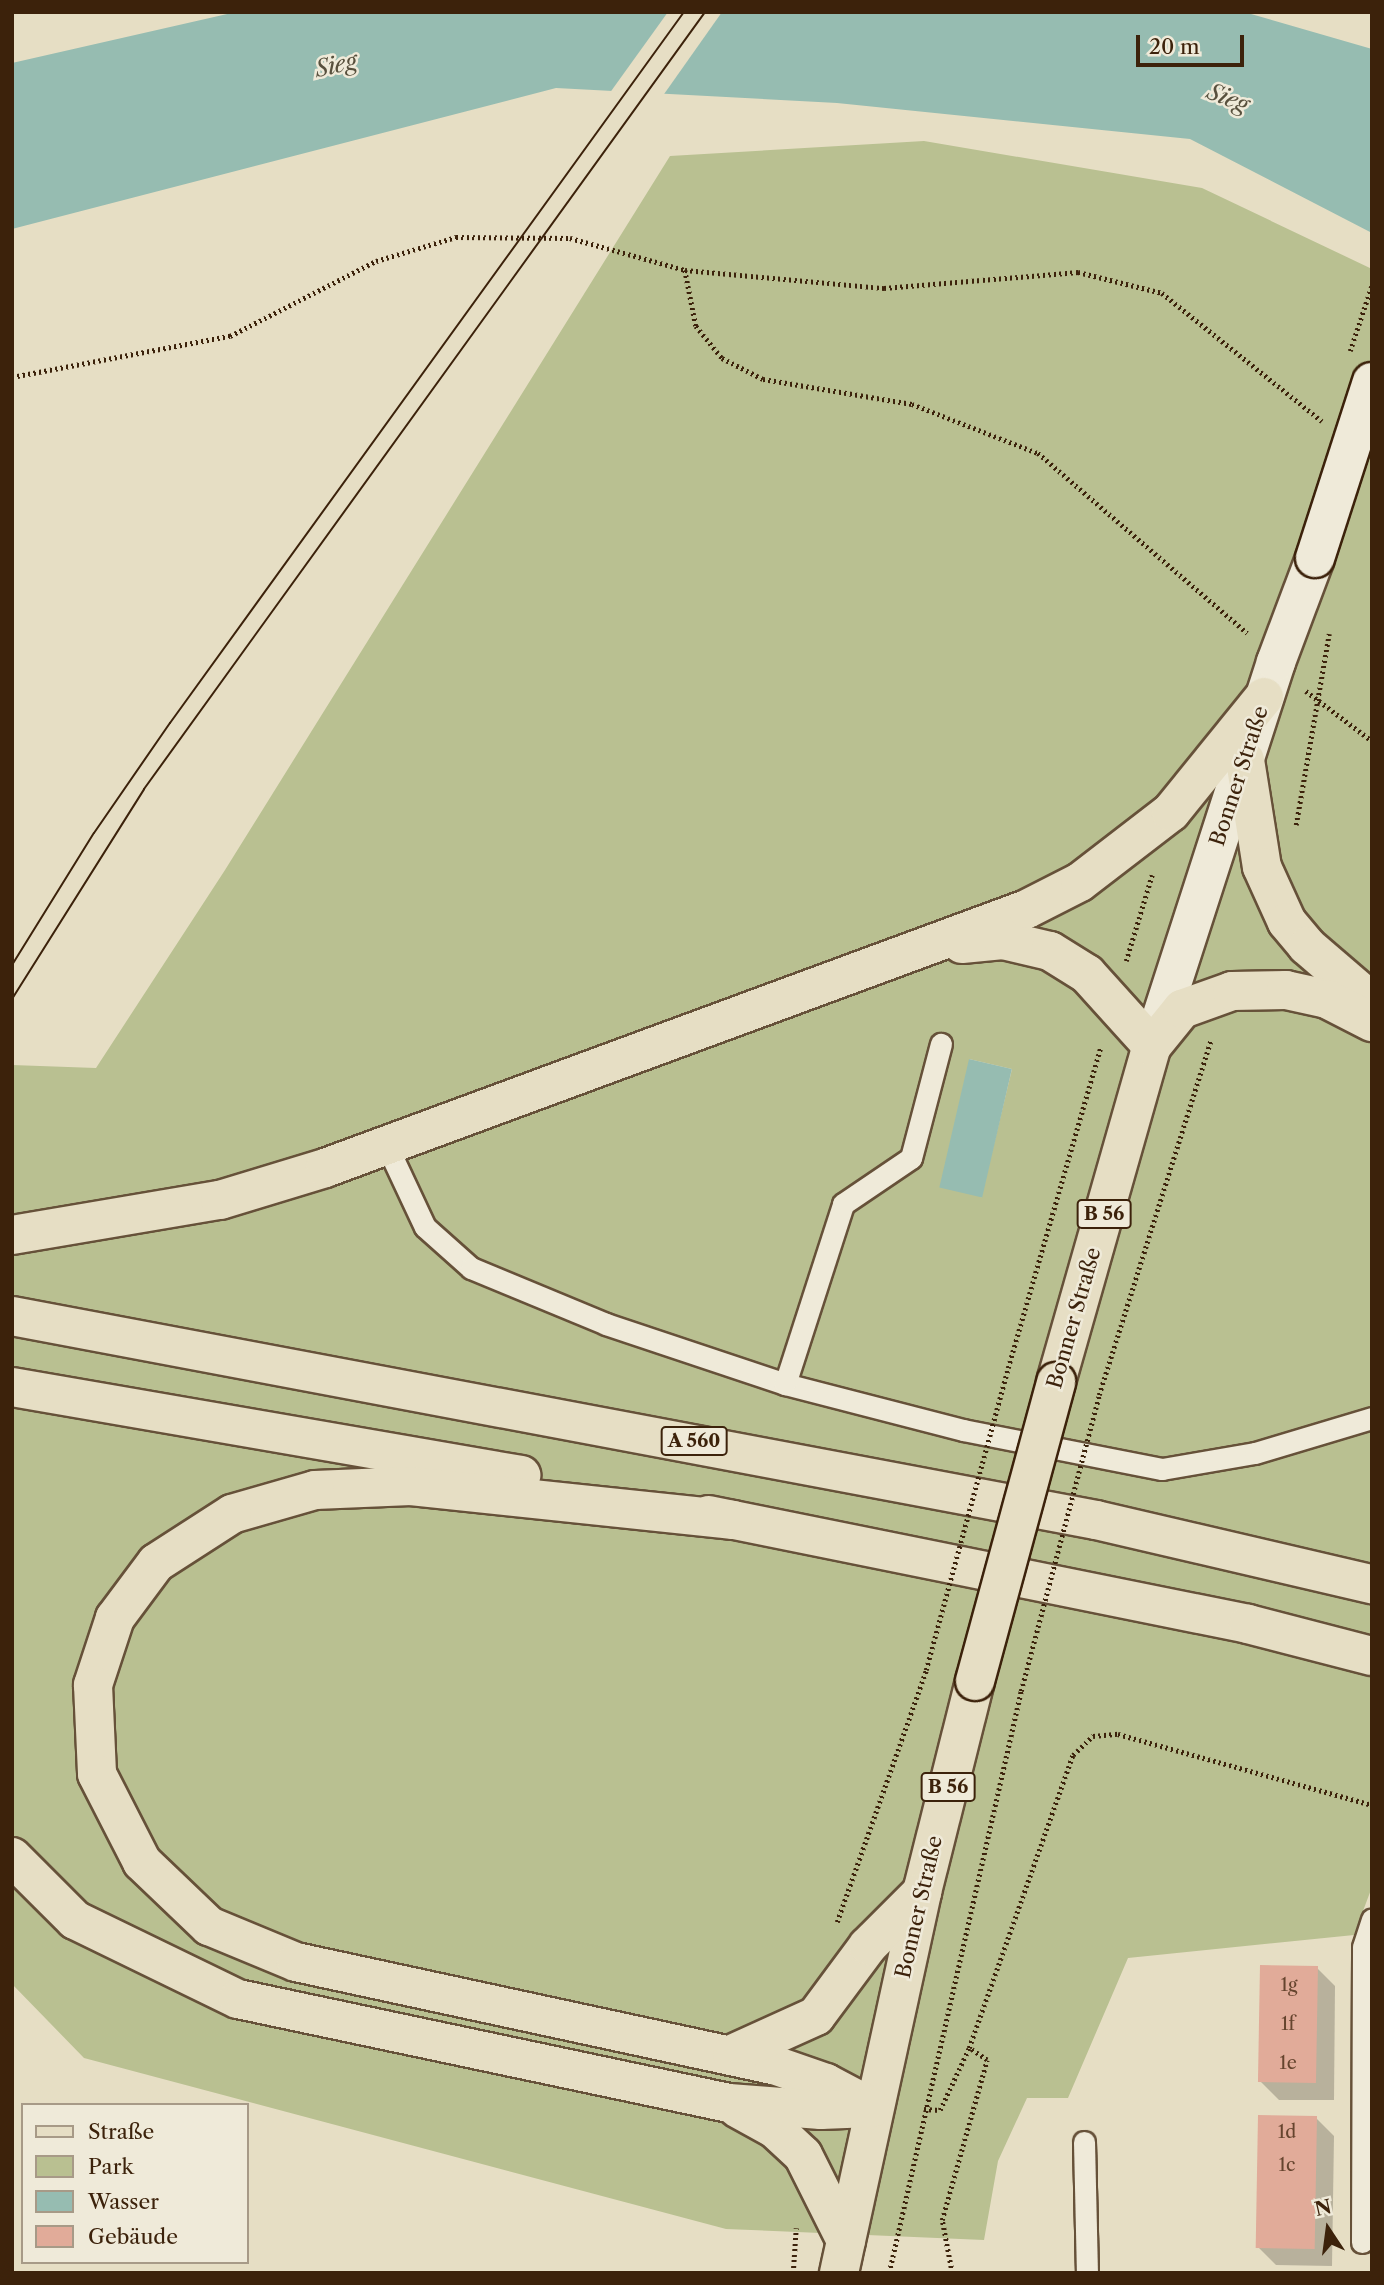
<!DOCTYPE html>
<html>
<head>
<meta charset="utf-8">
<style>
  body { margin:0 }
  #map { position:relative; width:1384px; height:2285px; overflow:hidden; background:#e6dec4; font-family:"Libre Caslon Text",serif }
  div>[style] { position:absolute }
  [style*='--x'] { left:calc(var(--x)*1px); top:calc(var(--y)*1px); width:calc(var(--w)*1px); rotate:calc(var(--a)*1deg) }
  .green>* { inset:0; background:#b9c091 }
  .water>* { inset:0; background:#96bcb1; transform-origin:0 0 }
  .pier>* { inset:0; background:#e6dec4 }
  .shadow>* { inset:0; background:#0003 }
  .building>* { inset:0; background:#e1ab99; transform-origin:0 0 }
  .path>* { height:4.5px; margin-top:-2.25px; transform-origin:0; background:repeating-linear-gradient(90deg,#3c220b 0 2px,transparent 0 5.5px) }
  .roads { filter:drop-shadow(2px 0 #665139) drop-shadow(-2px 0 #665139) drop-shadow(0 2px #665139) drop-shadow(0 -2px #665139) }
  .lane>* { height:21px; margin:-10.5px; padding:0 10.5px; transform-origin:10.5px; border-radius:10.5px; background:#efead9 }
  .secondary>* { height:38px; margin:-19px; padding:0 19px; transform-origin:19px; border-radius:19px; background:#efead9 }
  .primary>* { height:38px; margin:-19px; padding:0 19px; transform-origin:19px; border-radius:19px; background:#e6dec4 }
  .highway>* { height:38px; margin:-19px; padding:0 19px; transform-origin:19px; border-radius:19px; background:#e6dec4 }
  .tram>* { height:2px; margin:-1px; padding:0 1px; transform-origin:1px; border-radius:1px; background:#3c220b }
  .path-bridge>* { height:4.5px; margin-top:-2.25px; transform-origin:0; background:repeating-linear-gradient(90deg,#3c220b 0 2px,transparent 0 5.5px) }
  .bridges { filter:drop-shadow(2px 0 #3c220b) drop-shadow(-2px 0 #3c220b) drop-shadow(0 2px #3c220b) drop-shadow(0 -2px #3c220b) }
  .secondary-bridge>* { height:38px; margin:-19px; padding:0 19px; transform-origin:19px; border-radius:19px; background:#efead9 }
  .primary-bridge>* { height:38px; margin:-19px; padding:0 19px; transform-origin:19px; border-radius:19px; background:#e6dec4 }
  span { translate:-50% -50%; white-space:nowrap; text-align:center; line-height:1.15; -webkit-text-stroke:5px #efead9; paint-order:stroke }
  .number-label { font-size:18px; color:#65442e }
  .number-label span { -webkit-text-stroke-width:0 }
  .shield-label span { padding:2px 5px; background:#efead9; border:2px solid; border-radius:5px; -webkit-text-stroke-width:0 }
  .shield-label { font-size:19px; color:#3c220b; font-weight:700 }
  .street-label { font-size:21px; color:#3c220b }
  .water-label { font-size:23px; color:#57503d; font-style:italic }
  .frame { position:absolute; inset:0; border:14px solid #3c220b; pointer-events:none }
  .legend { position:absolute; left:21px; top:2103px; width:228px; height:161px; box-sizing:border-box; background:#efead9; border:2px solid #a79a87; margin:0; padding:9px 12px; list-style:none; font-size:21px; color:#3c220b }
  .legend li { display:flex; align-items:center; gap:14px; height:35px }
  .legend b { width:35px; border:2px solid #a79a87 }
  .north { position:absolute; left:1293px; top:2194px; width:70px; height:70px; -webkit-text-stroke:5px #efead9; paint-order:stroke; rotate:347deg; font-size:19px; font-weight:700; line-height:28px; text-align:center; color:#3c220b }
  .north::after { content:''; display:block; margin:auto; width:24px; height:32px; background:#3c220b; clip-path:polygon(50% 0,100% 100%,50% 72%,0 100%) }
  .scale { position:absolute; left:1136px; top:35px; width:108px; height:32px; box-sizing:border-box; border:4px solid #3c220b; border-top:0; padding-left:9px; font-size:21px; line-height:24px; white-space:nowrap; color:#3c220b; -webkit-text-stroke:5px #efead9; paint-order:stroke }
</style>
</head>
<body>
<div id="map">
  <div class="green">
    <i style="clip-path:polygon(evenodd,924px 141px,1202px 188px,1372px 269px,1372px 1887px,1354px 1935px,1128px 1958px,1068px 2098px,1027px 2098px,998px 2161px,984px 2240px,726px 2229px,84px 2058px,12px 1984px,12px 1065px,96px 1068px,225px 870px,670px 156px,924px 141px,969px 1059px,1012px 1069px,981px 1198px,969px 1059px)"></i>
  </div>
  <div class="water">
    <i style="clip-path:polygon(236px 12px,1244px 12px,1372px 49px,1372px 233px,1190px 139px,837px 103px,556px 88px,12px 229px,12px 63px)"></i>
    <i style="left:969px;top:1059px;width:44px;height:132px;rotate:13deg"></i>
  </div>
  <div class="pier">
    <i style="clip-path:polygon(668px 12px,722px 12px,662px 97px,609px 94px)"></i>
  </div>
  <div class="shadow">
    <i style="clip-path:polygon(1317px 1968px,1335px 1986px,1334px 2100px,1279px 2100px,1261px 2082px)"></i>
    <i style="clip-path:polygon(1316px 2118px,1334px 2136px,1332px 2266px,1276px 2265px,1258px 2247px)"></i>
  </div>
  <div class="building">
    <i style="left:1260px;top:1965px;width:58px;height:117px;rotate:1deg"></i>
    <i style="left:1258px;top:2115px;width:59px;height:133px;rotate:1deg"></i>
  </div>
  <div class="path">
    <i style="--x:685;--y:270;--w:57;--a:78.9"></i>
    <i style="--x:696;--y:326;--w:41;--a:50.9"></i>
    <i style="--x:722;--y:358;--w:46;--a:27.1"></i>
    <i style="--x:763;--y:379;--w:151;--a:9.5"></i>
    <i style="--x:912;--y:404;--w:135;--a:21.3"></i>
    <i style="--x:1038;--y:453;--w:276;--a:40.7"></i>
    <i style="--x:12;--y:377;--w:222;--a:-10.7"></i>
    <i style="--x:230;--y:336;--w:164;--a:-27.2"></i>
    <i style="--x:376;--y:261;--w:84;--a:-16.7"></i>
    <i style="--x:456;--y:237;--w:114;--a:0.5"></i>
    <i style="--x:570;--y:238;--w:119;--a:15.5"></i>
    <i style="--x:685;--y:270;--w:200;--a:5.2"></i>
    <i style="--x:884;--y:288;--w:195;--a:-4.7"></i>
    <i style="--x:1078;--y:272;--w:87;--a:14"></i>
    <i style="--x:1162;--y:293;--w:205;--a:38.7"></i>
    <i style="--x:1306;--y:691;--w:83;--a:37.1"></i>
    <i style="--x:1296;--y:825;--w:194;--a:-80.2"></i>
    <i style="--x:1126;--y:961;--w:90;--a:-73.2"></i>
    <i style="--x:1008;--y:1368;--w:335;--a:-73.9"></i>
    <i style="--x:1099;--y:1395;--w:373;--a:-72.5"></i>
    <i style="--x:837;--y:1922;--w:267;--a:-70.5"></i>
    <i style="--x:924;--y:2109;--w:16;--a:4"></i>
    <i style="--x:940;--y:2110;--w:68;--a:-64.9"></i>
    <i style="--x:969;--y:2048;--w:311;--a:-70.5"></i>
    <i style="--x:1073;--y:1755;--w:28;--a:-44"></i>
    <i style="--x:1093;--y:1736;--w:25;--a:-5"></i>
    <i style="--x:1118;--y:1734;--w:264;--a:15.6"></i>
    <i style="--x:793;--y:2273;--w:45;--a:-86.2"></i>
    <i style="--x:889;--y:2273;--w:597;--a:-77.22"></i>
    <i style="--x:952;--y:2273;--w:54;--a:-100.7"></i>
    <i style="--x:942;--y:2220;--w:166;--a:-74.3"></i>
    <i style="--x:987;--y:2060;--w:22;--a:-146"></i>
  </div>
  <div class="roads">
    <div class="lane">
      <i style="--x:387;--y:1146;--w:89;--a:64.9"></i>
      <i style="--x:425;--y:1227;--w:62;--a:41.7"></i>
      <i style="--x:471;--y:1268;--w:146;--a:22.5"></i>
      <i style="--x:606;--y:1324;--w:189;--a:18.5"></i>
      <i style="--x:785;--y:1384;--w:184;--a:14.5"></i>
      <i style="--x:963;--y:1430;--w:203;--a:11.1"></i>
      <i style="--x:1162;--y:1469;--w:94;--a:-9.8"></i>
      <i style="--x:1255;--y:1453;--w:122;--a:-16.7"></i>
      <i style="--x:785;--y:1384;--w:189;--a:-72.1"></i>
      <i style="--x:843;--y:1204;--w:82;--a:-34.1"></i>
      <i style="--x:911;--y:1158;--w:118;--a:-75.3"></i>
      <i style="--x:1084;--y:2142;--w:131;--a:88.7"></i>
      <i style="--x:1362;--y:2242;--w:295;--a:-89.8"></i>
      <i style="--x:1363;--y:1947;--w:29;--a:-72"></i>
    </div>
    <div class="secondary">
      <i style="--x:1152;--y:1046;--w:404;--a:-72.1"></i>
      <i style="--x:1276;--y:662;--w:111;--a:-69.4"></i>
    </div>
    <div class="primary">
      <i style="--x:1056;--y:1382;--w:349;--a:-74.1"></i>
      <i style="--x:839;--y:2273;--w:390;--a:-77.7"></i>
      <i style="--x:922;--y:1892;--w:218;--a:-75.9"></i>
    </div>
    <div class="highway">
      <i style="--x:1245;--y:760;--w:108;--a:81"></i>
      <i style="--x:1262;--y:867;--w:60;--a:65.6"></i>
      <i style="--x:1287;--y:922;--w:31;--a:50"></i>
      <i style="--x:1307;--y:946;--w:86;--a:40.7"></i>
      <i style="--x:962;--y:944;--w:41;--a:-5.6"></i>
      <i style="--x:1003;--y:940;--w:48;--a:13.2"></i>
      <i style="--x:1050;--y:951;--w:44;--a:31.9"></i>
      <i style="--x:1087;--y:974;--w:97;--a:47.9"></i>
      <i style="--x:1152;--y:1046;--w:48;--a:-51"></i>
      <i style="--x:1182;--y:1009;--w:53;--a:-19.8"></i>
      <i style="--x:1232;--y:991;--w:54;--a:-1.1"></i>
      <i style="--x:1286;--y:990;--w:42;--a:12.4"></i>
      <i style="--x:1327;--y:999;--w:51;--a:27.1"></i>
      <i style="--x:12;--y:1235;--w:211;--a:-9.6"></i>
      <i style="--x:220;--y:1200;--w:110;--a:-16.9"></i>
      <i style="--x:325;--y:1168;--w:748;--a:-20.25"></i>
      <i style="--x:1027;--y:909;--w:59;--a:-27"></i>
      <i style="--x:1080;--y:882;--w:115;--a:-37.6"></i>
      <i style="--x:1171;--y:812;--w:148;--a:-51"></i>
      <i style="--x:12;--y:1316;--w:1103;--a:10.66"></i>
      <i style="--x:1096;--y:1520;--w:283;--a:13.1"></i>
      <i style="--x:12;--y:1387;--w:517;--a:9.81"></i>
      <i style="--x:709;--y:1515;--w:550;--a:11.43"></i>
      <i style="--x:1248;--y:1624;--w:128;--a:14.5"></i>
      <i style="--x:733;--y:1520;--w:324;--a:-174"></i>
      <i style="--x:411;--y:1486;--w:96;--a:177.6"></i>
      <i style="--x:315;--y:1490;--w:86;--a:163.9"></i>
      <i style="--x:232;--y:1514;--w:90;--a:147.2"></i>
      <i style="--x:156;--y:1563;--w:69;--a:126.7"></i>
      <i style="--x:115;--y:1618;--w:71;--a:108.2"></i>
      <i style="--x:93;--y:1685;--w:89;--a:87.4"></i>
      <i style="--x:97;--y:1774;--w:99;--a:62.9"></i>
      <i style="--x:142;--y:1862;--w:93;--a:43.7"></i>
      <i style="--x:209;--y:1926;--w:94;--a:22.5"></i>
      <i style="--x:296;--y:1962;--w:489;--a:12.2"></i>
      <i style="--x:774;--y:2065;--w:55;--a:19.1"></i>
      <i style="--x:826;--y:2083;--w:53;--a:28"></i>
      <i style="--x:12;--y:1857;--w:89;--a:45"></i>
      <i style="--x:75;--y:1920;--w:181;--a:25.9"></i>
      <i style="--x:238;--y:1999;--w:502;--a:11.96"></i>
      <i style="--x:729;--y:2103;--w:92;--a:4.4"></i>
      <i style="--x:821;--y:2110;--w:50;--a:-2.3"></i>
      <i style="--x:732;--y:2054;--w:92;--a:-24.3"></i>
      <i style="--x:816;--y:2016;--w:87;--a:-53.4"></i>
      <i style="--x:868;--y:1946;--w:76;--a:-45"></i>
      <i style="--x:737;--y:2108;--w:43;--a:28.9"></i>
      <i style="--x:775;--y:2129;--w:38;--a:43"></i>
      <i style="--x:803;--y:2155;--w:96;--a:63.4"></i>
    </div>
  </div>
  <div class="tram">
    <i style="--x:12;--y:965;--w:155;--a:-58.2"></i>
    <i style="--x:94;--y:833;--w:134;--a:-55.4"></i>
    <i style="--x:170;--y:723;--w:877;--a:-54.14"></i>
    <i style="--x:12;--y:999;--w:248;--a:-57.8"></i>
    <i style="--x:144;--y:789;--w:958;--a:-54.17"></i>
  </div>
  <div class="path-bridge">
    <i style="--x:1350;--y:351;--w:70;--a:-71.6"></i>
    <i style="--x:926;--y:1670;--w:313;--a:-74.8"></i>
    <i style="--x:1021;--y:1691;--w:306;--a:-75.2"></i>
  </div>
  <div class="bridges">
    <div class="secondary-bridge">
      <i style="--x:1315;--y:558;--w:185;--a:-72.1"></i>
    </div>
    <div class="primary-bridge">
      <i style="--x:975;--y:1681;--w:310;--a:-74.8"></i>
    </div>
  </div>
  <div class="number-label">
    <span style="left:1289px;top:1985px">1g</span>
    <span style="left:1288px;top:2024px">1f</span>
    <span style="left:1288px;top:2063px">1e</span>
    <span style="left:1287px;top:2132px">1d</span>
    <span style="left:1287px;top:2165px">1c</span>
  </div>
  <div class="shield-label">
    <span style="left:1104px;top:1214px">B 56</span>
    <span style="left:694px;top:1441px">A 560</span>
    <span style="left:948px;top:1787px">B 56</span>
  </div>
  <div class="street-label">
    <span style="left:1239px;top:776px;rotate:-72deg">Bonner Straße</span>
    <span style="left:1074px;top:1318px;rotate:-74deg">Bonner Straße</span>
    <span style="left:919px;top:1907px;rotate:-77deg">Bonner Straße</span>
  </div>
  <div class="water-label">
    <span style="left:336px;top:65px;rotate:-13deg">Sieg</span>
    <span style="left:1228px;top:98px;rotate:21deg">Sieg</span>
  </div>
  <div class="frame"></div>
  <ul class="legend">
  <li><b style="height:9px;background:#e6dec4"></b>Straße</li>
  <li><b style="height:19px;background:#b9c091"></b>Park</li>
  <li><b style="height:19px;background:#96bcb1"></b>Wasser</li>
  <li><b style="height:19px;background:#e1ab99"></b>Gebäude</li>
  </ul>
  <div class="north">N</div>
  <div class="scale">20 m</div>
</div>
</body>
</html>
